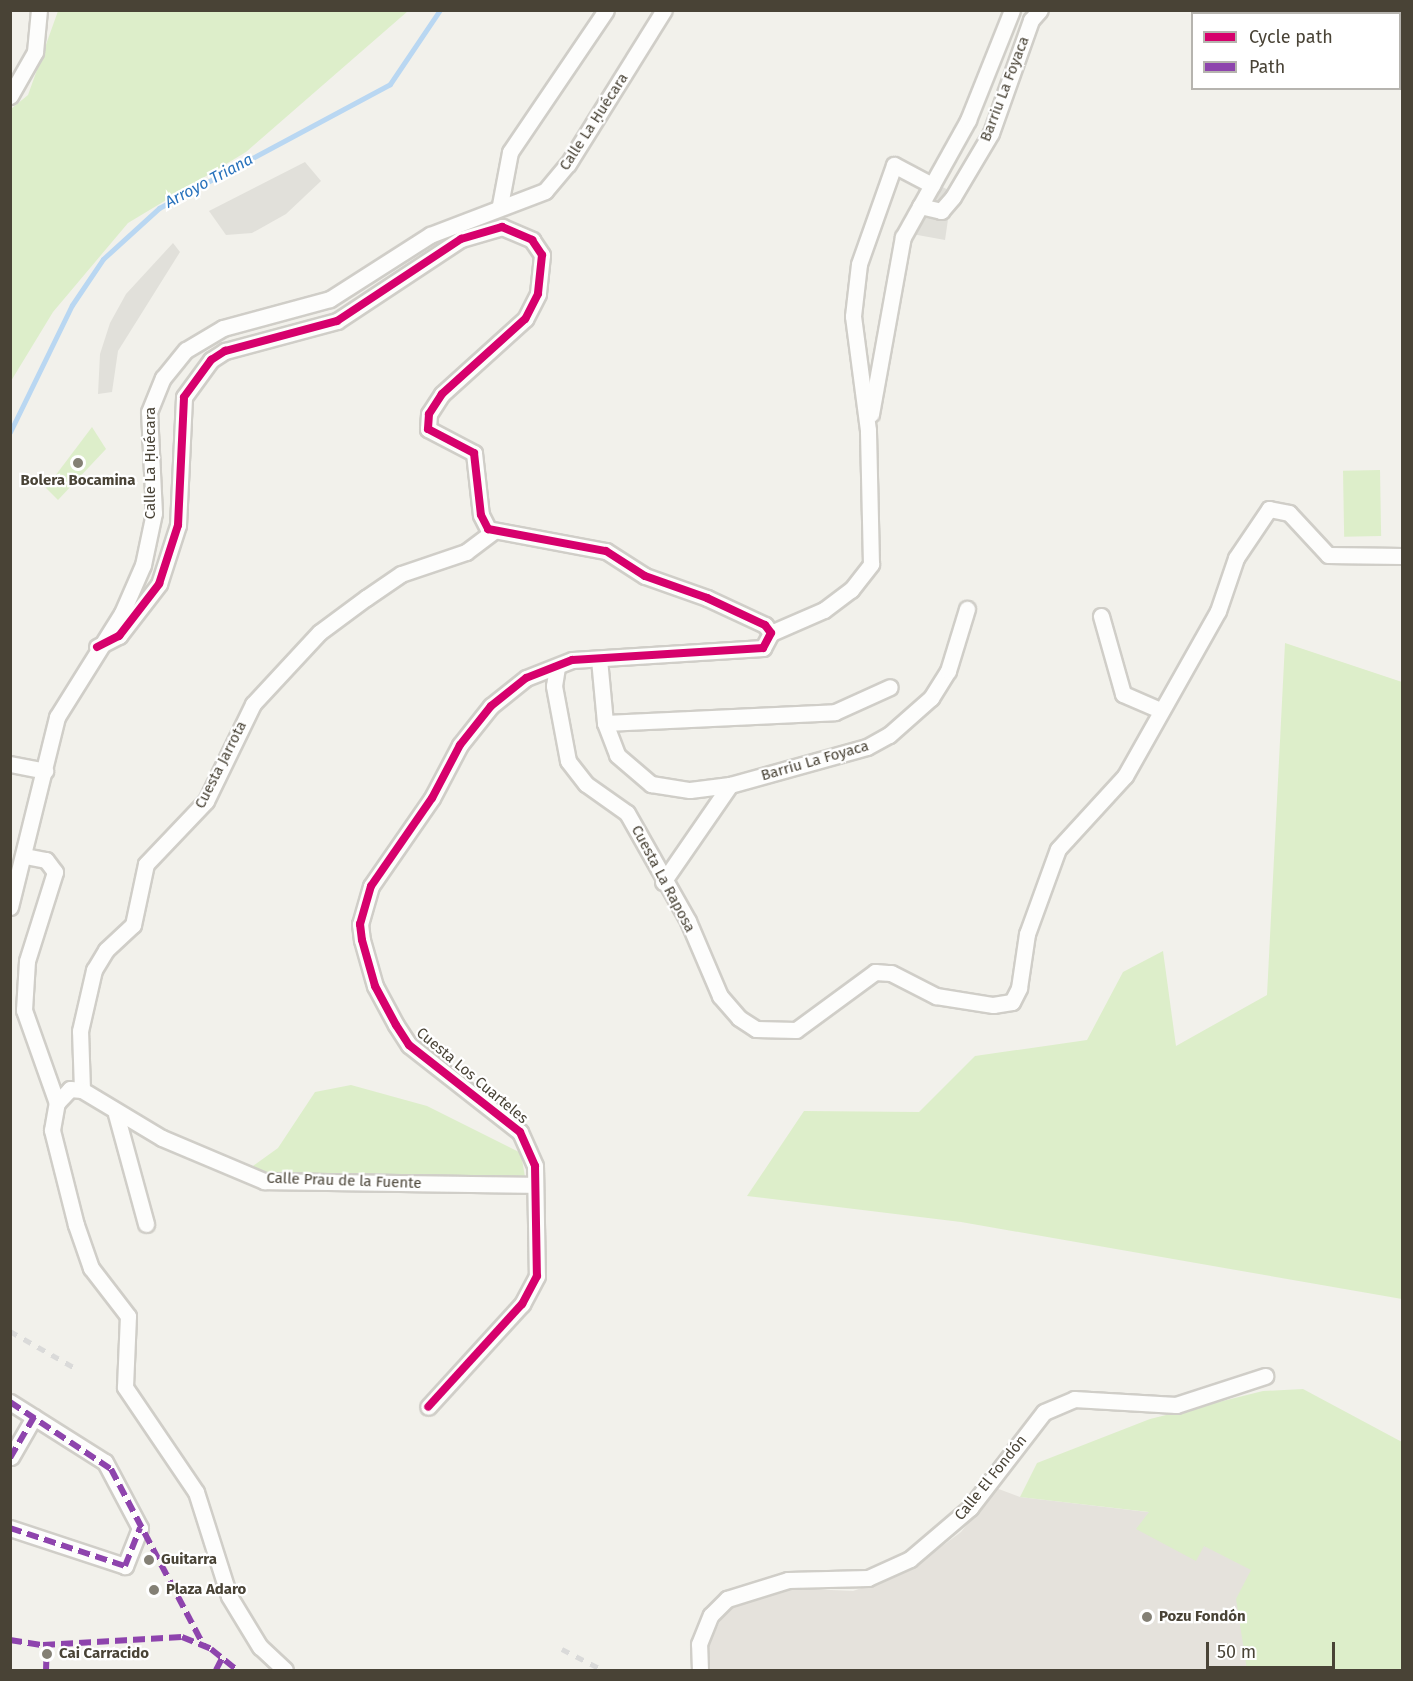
<!DOCTYPE html>
<html>
<head>
<meta charset="utf-8">
<style>
  body { margin:0 }
  #map { position:relative; width:1413px; height:1681px; overflow:hidden; background:#f2f1eb; font-family:"Fira Sans",sans-serif }
  div>[style] { position:absolute }
  [style*='--x'] { left:calc(var(--x)*1px); top:calc(var(--y)*1px); width:calc(var(--w)*1px); rotate:calc(var(--a)*1deg) }
  .industrial>* { inset:0; background:#e5e2dc }
  .green>* { inset:0; background:#ddeeca; transform-origin:0 0 }
  .parking>* { inset:0; background:#e1e0da }
  .stream>* { height:5px; margin:-2.5px; padding:0 2.5px; transform-origin:2.5px; border-radius:2.5px; background:#b9d7f2 }
  .roads { filter:drop-shadow(2px 0 #d0cec8) drop-shadow(-2px 0 #d0cec8) drop-shadow(0 2px #d0cec8) drop-shadow(0 -2px #d0cec8) }
  .minor>* { height:15px; margin:-7.5px; padding:0 7.5px; transform-origin:7.5px; border-radius:7.5px; background:#fdfdfc }
  .rail>* { height:4.5px; margin-top:-2.25px; transform-origin:0; background:repeating-linear-gradient(90deg,#dadad9 0 8px,transparent 0 16px) }
  .quiet>* { height:6px; margin-top:-3px; transform-origin:0; background:repeating-linear-gradient(90deg,#8e44ad 0 12px,transparent 0 18px) }
  .cycleway>* { height:8px; margin:-4px; padding:0 4px; transform-origin:4px; border-radius:4px; background:#d6006c }
  .dots>* { width:16px; height:16px; translate:-50% -50%; box-sizing:border-box; border:3px solid #fff; border-radius:50% }
  span { translate:-50% -50%; white-space:nowrap; text-align:center; line-height:1.15; -webkit-text-stroke:4.5px #fff; paint-order:stroke }
  .street-label { font-size:15px; color:#494336 }
  .poi-label { font-size:15px; color:#494336; font-weight:700 }
  .left { translate:0 -50%; text-align:left }
  .water-label { font-size:16px; color:#2872bc; font-style:italic }
  .frame { position:absolute; inset:0; border:12px solid #494336; pointer-events:none }
  .legend { position:absolute; left:1191px; top:12px; width:210px; height:78px; box-sizing:border-box; background:#fff; border:2px solid #b6b4af; margin:0; padding:8px 10px; list-style:none; font-size:18px; color:#494336 }
  .legend li { display:flex; align-items:center; gap:12px; height:30px }
  .legend b { width:30px; border:2px solid #b6b4af }
  .scale { position:absolute; left:1206px; top:1642px; width:129px; height:27px; box-sizing:border-box; border:3px solid #494336; border-top:0; padding-left:8px; font-size:18px; line-height:21px; white-space:nowrap; color:#494336; -webkit-text-stroke:4px #fff; paint-order:stroke }
</style>
</head>
<body>
<div id="map">
  <div class="industrial">
    <i style="clip-path:polygon(996px 1488px,1020px 1497px,1266px 1526px,1388px 1670px,709px 1670px,703px 1657px,726px 1609px,748px 1595px,787px 1588px,853px 1591px,879px 1582px,918px 1564px,961px 1532px)"></i>
  </div>
  <div class="green">
    <i style="clip-path:polygon(58px 11px,408px 11px,246px 152px,128px 223px,53px 312px,11px 381px,11px 109px,28px 95px)"></i>
    <i style="clip-path:polygon(92px 427px,106px 449px,58px 500px,46px 488px)"></i>
    <i style="left:1380px;top:470px;width:66px;height:37px;rotate:89deg"></i>
    <i style="clip-path:polygon(1285px 643px,1402px 682px,1402px 1299px,961px 1222px,747px 1196px,804px 1111px,919px 1112px,975px 1056px,1087px 1040px,1123px 972px,1163px 951px,1176px 1046px,1267px 995px)"></i>
    <i style="clip-path:polygon(351px 1085px,427px 1106px,521px 1153px,525px 1177px,280px 1175px,250px 1168px,278px 1148px,315px 1092px)"></i>
    <i style="clip-path:polygon(1303px 1389px,1402px 1442px,1402px 1670px,1247px 1670px,1236px 1599px,1251px 1570px,1204px 1546px,1196px 1561px,1136px 1529px,1149px 1512px,1020px 1497px,1037px 1463px,1150px 1419px,1263px 1391px)"></i>
  </div>
  <div class="parking">
    <i style="clip-path:polygon(305px 162px,321px 181px,286px 214px,252px 233px,226px 235px,209px 211px)"></i>
    <i style="clip-path:polygon(937px 184px,952px 192px,945px 240px,912px 234px)"></i>
    <i style="clip-path:polygon(173px 243px,180px 252px,118px 351px,112px 392px,98px 394px,100px 354px,110px 323px,126px 294px)"></i>
  </div>
  <div class="stream">
    <i style="--x:10;--y:432;--w:141;--a:-64"></i>
    <i style="--x:72;--y:305;--w:55;--a:-56"></i>
    <i style="--x:103;--y:259;--w:76;--a:-42.3"></i>
    <i style="--x:159;--y:208;--w:262;--a:-28.2"></i>
    <i style="--x:390;--y:84;--w:89;--a:-56"></i>
  </div>
  <div class="roads">
    <div class="minor">
      <i style="--x:10;--y:96;--w:51;--a:-60.4"></i>
      <i style="--x:35;--y:52;--w:42;--a:-84.6"></i>
      <i style="--x:500;--y:205;--w:54;--a:-79.3"></i>
      <i style="--x:510;--y:152;--w:171;--a:-55.9"></i>
      <i style="--x:920;--y:206;--w:22;--a:13"></i>
      <i style="--x:941;--y:211;--w:18;--a:-49"></i>
      <i style="--x:953;--y:197;--w:74;--a:-59.3"></i>
      <i style="--x:991;--y:133;--w:120;--a:-70.5"></i>
      <i style="--x:1031;--y:20;--w:13;--a:-48"></i>
      <i style="--x:871;--y:414;--w:180;--a:-79.8"></i>
      <i style="--x:903;--y:237;--w:134;--a:-60.9"></i>
      <i style="--x:968;--y:120;--w:118;--a:-68.2"></i>
      <i style="--x:1101;--y:616;--w:81;--a:74.2"></i>
      <i style="--x:1123;--y:694;--w:40;--a:23.4"></i>
      <i style="--x:771;--y:633;--w:58;--a:-23.5"></i>
      <i style="--x:824;--y:610;--w:34;--a:-37"></i>
      <i style="--x:851;--y:590;--w:33;--a:-52"></i>
      <i style="--x:871;--y:564;--w:134;--a:-91.3"></i>
      <i style="--x:868;--y:430;--w:115;--a:-97.5"></i>
      <i style="--x:853;--y:316;--w:52;--a:-83.4"></i>
      <i style="--x:859;--y:264;--w:105;--a:-70.5"></i>
      <i style="--x:894;--y:165;--w:43;--a:27.8"></i>
      <i style="--x:97;--y:647;--w:25;--a:-27"></i>
      <i style="--x:119;--y:636;--w:66;--a:-52.4"></i>
      <i style="--x:159;--y:584;--w:62;--a:-72.1"></i>
      <i style="--x:178;--y:525;--w:128;--a:-87.3"></i>
      <i style="--x:184;--y:397;--w:46;--a:-53.9"></i>
      <i style="--x:211;--y:360;--w:17;--a:-33"></i>
      <i style="--x:225;--y:351;--w:116;--a:-15"></i>
      <i style="--x:337;--y:321;--w:149;--a:-33.5"></i>
      <i style="--x:461;--y:239;--w:43;--a:-16.3"></i>
      <i style="--x:502;--y:227;--w:33;--a:23"></i>
      <i style="--x:532;--y:240;--w:18;--a:56"></i>
      <i style="--x:542;--y:255;--w:39;--a:96"></i>
      <i style="--x:538;--y:294;--w:28;--a:117"></i>
      <i style="--x:525;--y:319;--w:112;--a:137.9"></i>
      <i style="--x:442;--y:394;--w:24;--a:123"></i>
      <i style="--x:429;--y:414;--w:15;--a:94"></i>
      <i style="--x:428;--y:429;--w:52;--a:27.6"></i>
      <i style="--x:474;--y:453;--w:62;--a:83.6"></i>
      <i style="--x:481;--y:515;--w:16;--a:63"></i>
      <i style="--x:488;--y:529;--w:120;--a:10.6"></i>
      <i style="--x:606;--y:551;--w:46;--a:32.7"></i>
      <i style="--x:645;--y:576;--w:66;--a:19.5"></i>
      <i style="--x:707;--y:598;--w:64;--a:25"></i>
      <i style="--x:765;--y:625;--w:10;--a:53"></i>
      <i style="--x:771;--y:633;--w:17;--a:118"></i>
      <i style="--x:763;--y:648;--w:191;--a:176.4"></i>
      <i style="--x:572;--y:660;--w:49;--a:158.6"></i>
      <i style="--x:526;--y:678;--w:45;--a:141.3"></i>
      <i style="--x:491;--y:706;--w:50;--a:128.5"></i>
      <i style="--x:460;--y:745;--w:60;--a:117.8"></i>
      <i style="--x:432;--y:798;--w:107;--a:124.7"></i>
      <i style="--x:371;--y:886;--w:40;--a:106"></i>
      <i style="--x:360;--y:924;--w:16;--a:83"></i>
      <i style="--x:362;--y:940;--w:48;--a:74.2"></i>
      <i style="--x:375;--y:986;--w:44;--a:61.7"></i>
      <i style="--x:396;--y:1025;--w:24;--a:57"></i>
      <i style="--x:409;--y:1045;--w:141;--a:38.1"></i>
      <i style="--x:520;--y:1132;--w:37;--a:66"></i>
      <i style="--x:535;--y:1166;--w:110;--a:89"></i>
      <i style="--x:537;--y:1276;--w:32;--a:118"></i>
      <i style="--x:522;--y:1304;--w:139;--a:132.4"></i>
      <i style="--x:599;--y:659;--w:64;--a:84.6"></i>
      <i style="--x:605;--y:723;--w:34;--a:69"></i>
      <i style="--x:617;--y:755;--w:45;--a:40.5"></i>
      <i style="--x:651;--y:784;--w:39;--a:9"></i>
      <i style="--x:690;--y:790;--w:40;--a:-7.1"></i>
      <i style="--x:730;--y:785;--w:142;--a:-15.5"></i>
      <i style="--x:867;--y:747;--w:25;--a:-29"></i>
      <i style="--x:889;--y:735;--w:56;--a:-41.4"></i>
      <i style="--x:931;--y:698;--w:32;--a:-58"></i>
      <i style="--x:948;--y:671;--w:65;--a:-73"></i>
      <i style="--x:557;--y:667;--w:19;--a:99"></i>
      <i style="--x:554;--y:686;--w:76;--a:79.4"></i>
      <i style="--x:568;--y:761;--w:29;--a:52"></i>
      <i style="--x:586;--y:784;--w:50;--a:35.3"></i>
      <i style="--x:627;--y:813;--w:124;--a:60.5"></i>
      <i style="--x:688;--y:921;--w:82;--a:66.9"></i>
      <i style="--x:720;--y:996;--w:29;--a:49"></i>
      <i style="--x:739;--y:1018;--w:20;--a:33"></i>
      <i style="--x:756;--y:1029;--w:40;--a:1.4"></i>
      <i style="--x:796;--y:1030;--w:98;--a:-36.3"></i>
      <i style="--x:875;--y:972;--w:16;--a:4"></i>
      <i style="--x:891;--y:973;--w:51;--a:27.1"></i>
      <i style="--x:936;--y:996;--w:58;--a:9"></i>
      <i style="--x:993;--y:1005;--w:19;--a:-9"></i>
      <i style="--x:1012;--y:1002;--w:16;--a:-63"></i>
      <i style="--x:1019;--y:988;--w:55;--a:-81.6"></i>
      <i style="--x:1027;--y:934;--w:90;--a:-70"></i>
      <i style="--x:1058;--y:849;--w:99;--a:-47.5"></i>
      <i style="--x:1125;--y:776;--w:189;--a:-60.6"></i>
      <i style="--x:1218;--y:611;--w:56;--a:-71.2"></i>
      <i style="--x:1236;--y:558;--w:59;--a:-56"></i>
      <i style="--x:1269;--y:509;--w:20;--a:11"></i>
      <i style="--x:1289;--y:513;--w:57;--a:47.1"></i>
      <i style="--x:1328;--y:555;--w:74;--a:0.8"></i>
      <i style="--x:605;--y:723;--w:230;--a:-2.7"></i>
      <i style="--x:835;--y:712;--w:60;--a:-24.4"></i>
      <i style="--x:10;--y:764;--w:36;--a:11"></i>
      <i style="--x:25;--y:856;--w:21;--a:11"></i>
      <i style="--x:46;--y:860;--w:15;--a:53"></i>
      <i style="--x:55;--y:872;--w:93;--a:107.5"></i>
      <i style="--x:27;--y:961;--w:49;--a:93.5"></i>
      <i style="--x:24;--y:1010;--w:99;--a:70.5"></i>
      <i style="--x:663;--y:882;--w:118;--a:-55.4"></i>
      <i style="--x:10;--y:907;--w:196;--a:-76.1"></i>
      <i style="--x:57;--y:717;--w:123;--a:-58"></i>
      <i style="--x:122;--y:613;--w:52;--a:-66.4"></i>
      <i style="--x:143;--y:565;--w:53;--a:-78.1"></i>
      <i style="--x:154;--y:513;--w:101;--a:-92.8"></i>
      <i style="--x:149;--y:412;--w:37;--a:-68"></i>
      <i style="--x:163;--y:378;--w:36;--a:-51"></i>
      <i style="--x:186;--y:350;--w:43;--a:-30.7"></i>
      <i style="--x:223;--y:328;--w:111;--a:-15.2"></i>
      <i style="--x:330;--y:299;--w:119;--a:-32.6"></i>
      <i style="--x:430;--y:235;--w:123;--a:-20.9"></i>
      <i style="--x:545;--y:191;--w:35;--a:-50"></i>
      <i style="--x:568;--y:164;--w:181;--a:-58.1"></i>
      <i style="--x:82;--y:1090;--w:59;--a:-91.9"></i>
      <i style="--x:80;--y:1031;--w:63;--a:-77.1"></i>
      <i style="--x:94;--y:970;--w:23;--a:-59"></i>
      <i style="--x:106;--y:950;--w:37;--a:-43"></i>
      <i style="--x:133;--y:925;--w:62;--a:-78"></i>
      <i style="--x:146;--y:864;--w:87;--a:-46.4"></i>
      <i style="--x:206;--y:801;--w:108;--a:-64.1"></i>
      <i style="--x:253;--y:704;--w:98;--a:-47.1"></i>
      <i style="--x:320;--y:632;--w:57;--a:-36.5"></i>
      <i style="--x:366;--y:598;--w:42;--a:-34.4"></i>
      <i style="--x:401;--y:574;--w:69;--a:-18.7"></i>
      <i style="--x:466;--y:552;--w:34;--a:-37"></i>
      <i style="--x:116;--y:1114;--w:114;--a:74.7"></i>
      <i style="--x:10;--y:1402;--w:112;--a:32.3"></i>
      <i style="--x:105;--y:1462;--w:75;--a:62.1"></i>
      <i style="--x:140;--y:1528;--w:41;--a:111.5"></i>
      <i style="--x:125;--y:1566;--w:121;--a:-161.7"></i>
      <i style="--x:11;--y:1457;--w:46;--a:-60.1"></i>
      <i style="--x:285;--y:1670;--w:34;--a:-137"></i>
      <i style="--x:260;--y:1647;--w:60;--a:-121.3"></i>
      <i style="--x:229;--y:1596;--w:109;--a:-107.6"></i>
      <i style="--x:196;--y:1492;--w:127;--a:-124.1"></i>
      <i style="--x:125;--y:1387;--w:71;--a:-87.6"></i>
      <i style="--x:128;--y:1316;--w:61;--a:-127.6"></i>
      <i style="--x:91;--y:1268;--w:46;--a:-109.2"></i>
      <i style="--x:76;--y:1225;--w:98;--a:-104.2"></i>
      <i style="--x:52;--y:1130;--w:27;--a:-80"></i>
      <i style="--x:57;--y:1103;--w:19;--a:-47"></i>
      <i style="--x:70;--y:1089;--w:12;--a:5"></i>
      <i style="--x:82;--y:1090;--w:93;--a:31"></i>
      <i style="--x:162;--y:1138;--w:111;--a:22.9"></i>
      <i style="--x:264;--y:1181;--w:271;--a:0.8"></i>
      <i style="--x:700;--y:1670;--w:26;--a:-92"></i>
      <i style="--x:699;--y:1644;--w:31;--a:-68"></i>
      <i style="--x:711;--y:1615;--w:23;--a:-45"></i>
      <i style="--x:727;--y:1599;--w:64;--a:-17.3"></i>
      <i style="--x:788;--y:1580;--w:80;--a:-1.4"></i>
      <i style="--x:868;--y:1578;--w:46;--a:-24.3"></i>
      <i style="--x:910;--y:1559;--w:79;--a:-40.4"></i>
      <i style="--x:970;--y:1508;--w:121;--a:-52.4"></i>
      <i style="--x:1044;--y:1412;--w:33;--a:-23"></i>
      <i style="--x:1074;--y:1399;--w:102;--a:3.4"></i>
      <i style="--x:1176;--y:1405;--w:94;--a:-18"></i>
    </div>
  </div>
  <div class="rail">
    <i style="--x:10;--y:1331;--w:77;--a:29.6"></i>
    <i style="--x:562;--y:1649;--w:46;--a:27.1"></i>
  </div>
  <div class="quiet">
    <i style="--x:10;--y:1402;--w:121;--a:33.6"></i>
    <i style="--x:111;--y:1469;--w:200;--a:62.3"></i>
    <i style="--x:10;--y:1458;--w:48;--a:-59.7"></i>
    <i style="--x:10;--y:1528;--w:121;--a:18.3"></i>
    <i style="--x:125;--y:1566;--w:41;--a:-68.5"></i>
    <i style="--x:10;--y:1640;--w:33;--a:9"></i>
    <i style="--x:43;--y:1645;--w:139;--a:-3.3"></i>
    <i style="--x:182;--y:1637;--w:31;--a:22"></i>
    <i style="--x:211;--y:1649;--w:33;--a:39"></i>
    <i style="--x:46;--y:1670;--w:25;--a:-88"></i>
    <i style="--x:216;--y:1670;--w:16;--a:-63"></i>
  </div>
  <div class="cycleway">
    <i style="--x:97;--y:647;--w:25;--a:-27"></i>
    <i style="--x:119;--y:636;--w:66;--a:-52.4"></i>
    <i style="--x:159;--y:584;--w:62;--a:-72.1"></i>
    <i style="--x:178;--y:525;--w:128;--a:-87.3"></i>
    <i style="--x:184;--y:397;--w:46;--a:-53.9"></i>
    <i style="--x:211;--y:360;--w:17;--a:-33"></i>
    <i style="--x:225;--y:351;--w:116;--a:-15"></i>
    <i style="--x:337;--y:321;--w:149;--a:-33.5"></i>
    <i style="--x:461;--y:239;--w:43;--a:-16.3"></i>
    <i style="--x:502;--y:227;--w:33;--a:23"></i>
    <i style="--x:532;--y:240;--w:18;--a:56"></i>
    <i style="--x:542;--y:255;--w:39;--a:96"></i>
    <i style="--x:538;--y:294;--w:28;--a:117"></i>
    <i style="--x:525;--y:319;--w:112;--a:137.9"></i>
    <i style="--x:442;--y:394;--w:24;--a:123"></i>
    <i style="--x:429;--y:414;--w:15;--a:94"></i>
    <i style="--x:428;--y:429;--w:52;--a:27.6"></i>
    <i style="--x:474;--y:453;--w:62;--a:83.6"></i>
    <i style="--x:481;--y:515;--w:16;--a:63"></i>
    <i style="--x:488;--y:529;--w:120;--a:10.6"></i>
    <i style="--x:606;--y:551;--w:46;--a:32.7"></i>
    <i style="--x:645;--y:576;--w:66;--a:19.5"></i>
    <i style="--x:707;--y:598;--w:64;--a:25"></i>
    <i style="--x:765;--y:625;--w:10;--a:53"></i>
    <i style="--x:771;--y:633;--w:17;--a:118"></i>
    <i style="--x:763;--y:648;--w:191;--a:176.4"></i>
    <i style="--x:572;--y:660;--w:49;--a:158.6"></i>
    <i style="--x:526;--y:678;--w:45;--a:141.3"></i>
    <i style="--x:491;--y:706;--w:50;--a:128.5"></i>
    <i style="--x:460;--y:745;--w:60;--a:117.8"></i>
    <i style="--x:432;--y:798;--w:107;--a:124.7"></i>
    <i style="--x:371;--y:886;--w:40;--a:106"></i>
    <i style="--x:360;--y:924;--w:16;--a:83"></i>
    <i style="--x:362;--y:940;--w:48;--a:74.2"></i>
    <i style="--x:375;--y:986;--w:44;--a:61.7"></i>
    <i style="--x:396;--y:1025;--w:24;--a:57"></i>
    <i style="--x:409;--y:1045;--w:141;--a:38.1"></i>
    <i style="--x:520;--y:1132;--w:37;--a:66"></i>
    <i style="--x:535;--y:1166;--w:110;--a:89"></i>
    <i style="--x:537;--y:1276;--w:32;--a:118"></i>
    <i style="--x:522;--y:1304;--w:139;--a:132.4"></i>
  </div>
  <div class="dots">
    <i style="left:78px;top:463px;background:#848075"></i>
    <i style="left:149px;top:1560px;background:#848075"></i>
    <i style="left:154px;top:1590px;background:#848075"></i>
    <i style="left:1147px;top:1617px;background:#848075"></i>
    <i style="left:47px;top:1654px;background:#848075"></i>
  </div>
  <div class="street-label">
    <span style="left:1005px;top:89px;rotate:-69deg">Barriu La Foyaca</span>
    <span style="left:594px;top:122px;rotate:-57deg">Calle La Ḥuécara</span>
    <span style="left:151px;top:463px;rotate:-90deg">Calle La Ḥuécara</span>
    <span style="left:815px;top:761px;rotate:-16deg">Barriu La Foyaca</span>
    <span style="left:221px;top:765px;rotate:-63deg">Cuesta Jarrota</span>
    <span style="left:663px;top:879px;rotate:62deg">Cuesta La Raposa</span>
    <span style="left:472px;top:1076px;rotate:40deg">Cuesta Los Cuarteles</span>
    <span style="left:344px;top:1181px;rotate:2deg">Calle Prau de la Fuente</span>
    <span style="left:991px;top:1478px;rotate:-51deg">Calle El Fondón</span>
  </div>
  <div class="poi-label">
    <span style="left:78px;top:481px">Bolera Bocamina</span>
    <span class="left" style="left:161px;top:1560px">Guitarra</span>
    <span class="left" style="left:166px;top:1590px">Plaza Adaro</span>
    <span class="left" style="left:1159px;top:1617px">Pozu Fondón</span>
    <span class="left" style="left:59px;top:1654px">Cai Carracido</span>
  </div>
  <div class="water-label">
    <span style="left:209px;top:181px;rotate:-28deg">Arroyo Triana</span>
  </div>
  <div class="frame"></div>
  <ul class="legend">
  <li><b style="height:8px;background:#d6006c"></b>Cycle path</li>
  <li><b style="height:8px;background:#8e44ad"></b>Path</li>
  </ul>
  <div class="scale">50 m</div>
</div>
</body>
</html>
